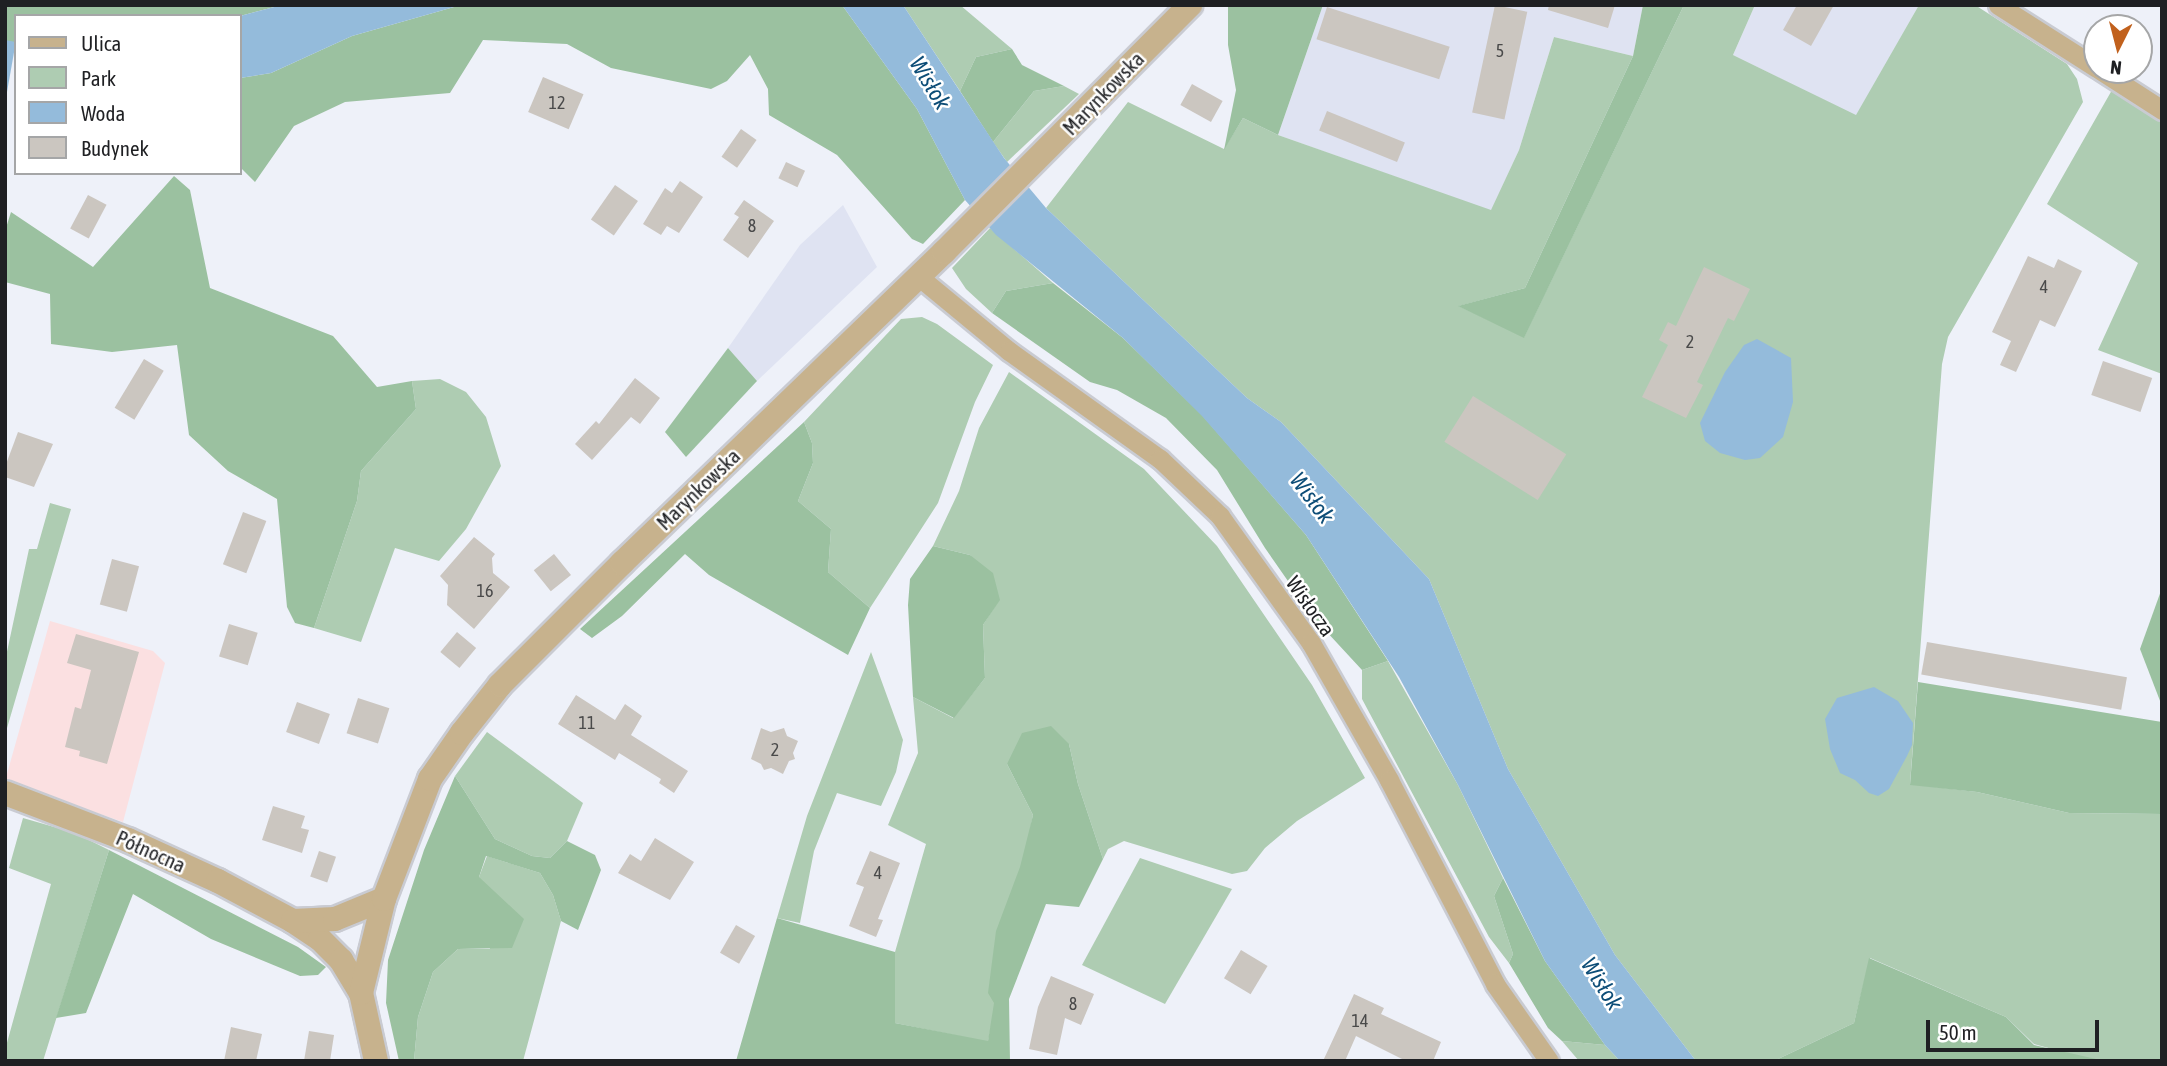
<!DOCTYPE html>
<html>
<head>
<meta charset="utf-8">
<style>
  body { margin:0 }
  #map { position:relative; width:2167px; height:1066px; overflow:hidden; background:#eef1f9; font-family:"Asap Condensed",sans-serif }
  div>[style] { position:absolute }
  [style*='--x'] { left:calc(var(--x)*1px); top:calc(var(--y)*1px); width:calc(var(--w)*1px); rotate:calc(var(--a)*1deg) }
  .commercial>* { inset:0; background:#fbe0e1 }
  .built>* { inset:0; background:#dfe3f2 }
  .green>* { inset:0; background:#aeccb2 }
  .forest>* { inset:0; background:#9bc1a0 }
  .water>* { inset:0; background:#94bbdb; transform-origin:0 0 }
  .building>* { inset:0; background:#cbc6c0; transform-origin:0 0 }
  .roads { filter:drop-shadow(2px 0 #c9cbd2) drop-shadow(-2px 0 #c9cbd2) drop-shadow(0 2px #c9cbd2) drop-shadow(0 -2px #c9cbd2) }
  .minor>* { height:19px; margin:-9.5px; padding:0 9.5px; transform-origin:9.5px; border-radius:9.5px; background:#c7b28d }
  .tertiary>* { height:24px; margin:-12px; padding:0 12px; transform-origin:12px; border-radius:12px; background:#c7b28d }
  span { translate:-50% -50%; white-space:nowrap; text-align:center; line-height:1.15; -webkit-text-stroke:5px #fff; paint-order:stroke }
  .number-label { font-size:18px; color:#4a4a4a }
  .number-label span { -webkit-text-stroke-width:0 }
  .street-label { font-size:21px; color:#1f2023 }
  .water-label { font-size:23px; color:#0d4d77; font-style:italic }
  .frame { position:absolute; inset:0; border:7px solid #1f2023; pointer-events:none }
  .legend { position:absolute; left:14px; top:14px; width:228px; height:161px; box-sizing:border-box; background:#fff; border:2px solid #a5a6a7; margin:0; padding:9px 12px; list-style:none; font-size:21px; color:#1f2023 }
  .legend li { display:flex; align-items:center; gap:14px; height:35px }
  .legend b { width:35px; border:2px solid #a5a6a7 }
  .north { position:absolute; left:2083px; top:14px; width:70px; height:70px; box-sizing:border-box; background:#fff; border:2px solid #a5a6a7; border-radius:50%; rotate:186deg; font-size:19px; font-weight:700; line-height:28px; text-align:center; color:#1f2023 }
  .north::after { content:''; display:block; margin:auto; width:24px; height:32px; background:#c1611d; clip-path:polygon(50% 0,100% 100%,50% 72%,0 100%) }
  .scale { position:absolute; left:1926px; top:1020px; width:173px; height:32px; box-sizing:border-box; border:4px solid #1f2023; border-top:0; padding-left:9px; font-size:21px; line-height:24px; white-space:nowrap; color:#1f2023; -webkit-text-stroke:5px #fff; paint-order:stroke }
</style>
</head>
<body>
<div id="map">
  <div class="commercial">
    <i style="clip-path:polygon(50px 621px,153px 651px,165px 663px,123px 822px,5px 781px)"></i>
  </div>
  <div class="built">
    <i style="clip-path:polygon(1323px 5px,1643px 5px,1633px 56px,1554px 37px,1519px 150px,1491px 211px,1278px 135px)"></i>
    <i style="clip-path:polygon(1755px 5px,1919px 5px,1856px 116px,1733px 55px)"></i>
    <i style="clip-path:polygon(843px 205px,877px 267px,757px 381px,728px 348px,800px 245px)"></i>
  </div>
  <div class="green">
    <i style="clip-path:polygon(903px 5px,960px 5px,1012px 49px,976px 57px,960px 91px)"></i>
    <i style="clip-path:polygon(1684px 5px,1755px 5px,1733px 55px,1856px 115px,1919px 5px,1975px 5px,2067px 64px,2077px 79px,2083px 102px,1948px 337px,1942px 364px,1910px 784px,1977px 792px,2069px 813px,2162px 814px,2162px 1061px,2095px 1061px,2034px 1044px,2006px 1017px,1870px 958px,1854px 1023px,1774px 1061px,1696px 1061px,1615px 955px,1508px 769px,1429px 579px,1281px 422px,1247px 398px,1046px 208px,1128px 102px,1224px 149px,1243px 118px,1278px 135px,1491px 210px,1519px 150px,1554px 37px,1633px 56px,1525px 288px,1459px 306px,1524px 337px)"></i>
    <i style="clip-path:polygon(1064px 86px,1079px 94px,1007px 162px,993px 142px,1034px 91px)"></i>
    <i style="clip-path:polygon(2112px 90px,2162px 121px,2162px 374px,2098px 350px,2138px 263px,2047px 204px)"></i>
    <i style="clip-path:polygon(990px 228px,1053px 283px,1006px 291px,992px 313px,966px 289px,952px 268px)"></i>
    <i style="clip-path:polygon(922px 317px,937px 324px,993px 365px,975px 402px,938px 503px,870px 608px,828px 572px,831px 529px,798px 501px,813px 463px,812px 443px,804px 422px,901px 319px)"></i>
    <i style="clip-path:polygon(1009px 372px,1144px 469px,1217px 546px,1312px 685px,1365px 778px,1297px 821px,1265px 848px,1247px 871px,1232px 874px,1124px 841px,1108px 849px,1103px 859px,1078px 784px,1069px 744px,1007px 764px,1033px 815px,988px 1042px,895px 1023px,895px 952px,926px 844px,888px 825px,918px 753px,913px 697px,953px 718px,985px 678px,983px 625px,999px 600px,970px 555px,933px 546px,959px 491px,979px 428px)"></i>
    <i style="clip-path:polygon(440px 379px,466px 392px,486px 417px,501px 466px,466px 529px,439px 561px,395px 548px,361px 642px,314px 628px,357px 501px,361px 471px,416px 409px,412px 381px)"></i>
    <i style="clip-path:polygon(50px 503px,71px 509px,5px 735px,5px 661px,29px 549px,37px 549px)"></i>
    <i style="clip-path:polygon(871px 652px,903px 740px,896px 772px,881px 806px,837px 793px,814px 851px,800px 923px,777px 918px,807px 816px)"></i>
    <i style="clip-path:polygon(1388px 661px,1458px 785px,1503px 878px,1494px 896px,1513px 954px,1509px 963px,1489px 937px,1362px 699px,1362px 670px)"></i>
    <i style="clip-path:polygon(487px 732px,583px 803px,567px 841px,550px 858px,532px 856px,495px 839px,455px 776px)"></i>
    <i style="clip-path:polygon(23px 818px,75px 833px,109px 850px,43px 1061px,5px 1061px,5px 1050px,51px 884px,9px 868px)"></i>
    <i style="clip-path:polygon(487px 856px,540px 873px,553px 895px,561px 921px,523px 1061px,414px 1061px,418px 1017px,433px 972px,458px 949px,490px 949px,479px 877px)"></i>
    <i style="clip-path:polygon(1140px 858px,1232px 889px,1165px 1004px,1082px 965px)"></i>
    <i style="clip-path:polygon(1562px 1041px,1605px 1045px,1620px 1061px,1579px 1061px)"></i>
  </div>
  <div class="forest">
    <i style="clip-path:polygon(5px 5px,282px 5px,240px 16px,16px 16px,16px 42px,9px 42px,5px 40px)"></i>
    <i style="clip-path:polygon(461px 5px,842px 5px,917px 109px,965px 200px,923px 244px,912px 239px,837px 155px,769px 115px,768px 89px,750px 55px,727px 81px,711px 89px,611px 68px,567px 44px,483px 40px,450px 93px,345px 102px,294px 126px,255px 182px,240px 167px,240px 78px,271px 73px,352px 36px)"></i>
    <i style="clip-path:polygon(1228px 5px,1323px 5px,1278px 135px,1243px 118px,1224px 150px,1236px 90px,1228px 45px)"></i>
    <i style="clip-path:polygon(1643px 5px,1684px 5px,1524px 338px,1458px 306px,1525px 288px,1633px 56px)"></i>
    <i style="clip-path:polygon(1012px 49px,1022px 65px,1064px 86px,1034px 91px,993px 142px,960px 91px,976px 57px)"></i>
    <i style="clip-path:polygon(174px 176px,190px 190px,210px 288px,333px 336px,377px 387px,412px 381px,416px 409px,361px 471px,357px 501px,314px 628px,295px 623px,287px 607px,277px 499px,228px 471px,189px 435px,177px 345px,112px 352px,51px 344px,50px 294px,5px 282px,5px 231px,11px 212px,93px 267px)"></i>
    <i style="clip-path:polygon(1053px 283px,1123px 338px,1202px 415px,1306px 535px,1388px 661px,1362px 670px,1313px 617px,1265px 548px,1217px 470px,1166px 418px,1117px 390px,1090px 382px,992px 313px,1006px 291px)"></i>
    <i style="clip-path:polygon(728px 348px,757px 381px,686px 457px,665px 432px)"></i>
    <i style="clip-path:polygon(804px 422px,812px 443px,813px 463px,798px 501px,831px 529px,828px 572px,870px 608px,848px 655px,709px 575px,685px 554px,622px 616px,592px 638px,580px 629px)"></i>
    <i style="clip-path:polygon(933px 546px,970px 555px,993px 573px,1000px 600px,983px 625px,985px 678px,954px 718px,913px 697px,908px 605px,910px 579px)"></i>
    <i style="clip-path:polygon(2162px 588px,2162px 706px,2140px 649px)"></i>
    <i style="clip-path:polygon(1918px 682px,2162px 722px,2162px 814px,2069px 813px,1977px 792px,1910px 785px)"></i>
    <i style="clip-path:polygon(1051px 726px,1069px 744px,1078px 784px,1103px 859px,1079px 907px,1046px 904px,1009px 999px,1010px 1061px,736px 1061px,777px 918px,895px 952px,895px 1023px,988px 1041px,994px 1003px,988px 993px,996px 931px,1020px 867px,1033px 815px,1007px 764px,1022px 733px)"></i>
    <i style="clip-path:polygon(455px 776px,495px 839px,532px 856px,550px 858px,567px 841px,595px 855px,601px 870px,578px 930px,561px 921px,553px 895px,540px 873px,486px 856px,479px 877px,524px 919px,512px 948px,458px 949px,433px 972px,418px 1017px,414px 1061px,399px 1061px,386px 1003px,388px 960px,424px 850px)"></i>
    <i style="clip-path:polygon(109px 850px,298px 947px,326px 967px,318px 975px,300px 976px,211px 939px,133px 894px,86px 1013px,56px 1018px)"></i>
    <i style="clip-path:polygon(1503px 878px,1545px 961px,1605px 1045px,1562px 1041px,1548px 1028px,1509px 963px,1513px 954px,1494px 896px)"></i>
    <i style="clip-path:polygon(1869px 958px,2006px 1017px,2034px 1045px,2096px 1059px,1774px 1061px,1854px 1023px)"></i>
  </div>
  <div class="water">
    <i style="clip-path:polygon(282px 5px,461px 5px,352px 36px,271px 73px,240px 78px,240px 16px)"></i>
    <i style="clip-path:polygon(842px 5px,903px 5px,1004px 158px,1046px 208px,1247px 398px,1281px 422px,1429px 579px,1508px 769px,1615px 955px,1696px 1061px,1620px 1061px,1605px 1045px,1545px 961px,1458px 785px,1399px 677px,1306px 535px,1202px 416px,1123px 338px,996px 235px,965px 200px,917px 109px)"></i>
    <i style="left:5px;top:40px;width:11px;height:64px;rotate:10deg"></i>
    <i style="clip-path:polygon(1757px 339px,1791px 358px,1793px 402px,1783px 437px,1760px 458px,1745px 460px,1720px 453px,1705px 441px,1700px 423px,1725px 372px,1744px 345px)"></i>
    <i style="clip-path:polygon(1874px 687px,1898px 701px,1913px 723px,1912px 745px,1907px 756px,1889px 789px,1878px 796px,1869px 793px,1855px 780px,1840px 773px,1830px 749px,1825px 719px,1837px 698px)"></i>
  </div>
  <div class="building">
    <i style="left:1495px;top:5px;width:33px;height:110px;rotate:12deg"></i>
    <i style="clip-path:polygon(1549px 5px,1615px 5px,1608px 28px,1548px 10px)"></i>
    <i style="clip-path:polygon(1797px 5px,1834px 5px,1811px 46px,1783px 30px)"></i>
    <i style="left:1327px;top:7px;width:129px;height:34px;rotate:18deg"></i>
    <i style="left:543px;top:77px;width:44px;height:38px;rotate:23deg"></i>
    <i style="left:1192px;top:84px;width:35px;height:24px;rotate:29deg"></i>
    <i style="left:1327px;top:111px;width:84px;height:21px;rotate:22deg"></i>
    <i style="left:741px;top:129px;width:19px;height:34px;rotate:35deg"></i>
    <i style="left:786px;top:162px;width:21px;height:18px;rotate:25deg"></i>
    <i style="clip-path:polygon(680px 181px,703px 197px,679px 233px,667px 226px,661px 235px,643px 224px,665px 188px,672px 193px)"></i>
    <i style="left:615px;top:185px;width:28px;height:42px;rotate:35deg"></i>
    <i style="left:88px;top:195px;width:21px;height:38px;rotate:28deg"></i>
    <i style="clip-path:polygon(744px 200px,774px 221px,748px 258px,723px 240px,739px 217px,734px 214px)"></i>
    <i style="clip-path:polygon(2028px 256px,2054px 268px,2058px 259px,2082px 271px,2055px 327px,2040px 320px,2016px 372px,2000px 365px,2011px 341px,1992px 332px)"></i>
    <i style="clip-path:polygon(1704px 267px,1750px 289px,1734px 321px,1728px 318px,1697px 382px,1703px 385px,1686px 418px,1642px 397px,1668px 345px,1659px 340px,1668px 322px,1676px 326px)"></i>
    <i style="left:144px;top:359px;width:23px;height:57px;rotate:31deg"></i>
    <i style="left:2103px;top:361px;width:52px;height:36px;rotate:19deg"></i>
    <i style="clip-path:polygon(635px 378px,660px 398px,640px 424px,631px 417px,592px 460px,575px 444px,596px 421px,599px 424px)"></i>
    <i style="left:1473px;top:396px;width:110px;height:54px;rotate:32deg"></i>
    <i style="clip-path:polygon(18px 432px,53px 444px,34px 487px,5px 477px,5px 467px)"></i>
    <i style="left:243px;top:512px;width:25px;height:56px;rotate:21deg"></i>
    <i style="clip-path:polygon(474px 537px,495px 554px,492px 558px,493px 573px,510px 587px,474px 629px,447px 605px,448px 585px,440px 576px)"></i>
    <i style="left:554px;top:554px;width:27px;height:26px;rotate:51deg"></i>
    <i style="left:112px;top:559px;width:28px;height:47px;rotate:15deg"></i>
    <i style="left:229px;top:624px;width:30px;height:34px;rotate:17deg"></i>
    <i style="left:457px;top:632px;width:25px;height:26px;rotate:40deg"></i>
    <i style="clip-path:polygon(76px 634px,139px 652px,107px 764px,79px 756px,80px 751px,65px 747px,75px 707px,81px 709px,91px 670px,67px 663px)"></i>
    <i style="left:1927px;top:642px;width:203px;height:33px;rotate:10deg"></i>
    <i style="clip-path:polygon(576px 695px,615px 720px,625px 704px,642px 716px,631px 735px,688px 771px,674px 793px,659px 783px,661px 779px,619px 753px,615px 760px,558px 724px)"></i>
    <i style="left:358px;top:698px;width:33px;height:37px;rotate:18deg"></i>
    <i style="left:297px;top:702px;width:35px;height:32px;rotate:20deg"></i>
    <i style="clip-path:polygon(761px 728px,771px 732px,784px 728px,787px 736px,798px 741px,793px 753px,795px 759px,789px 761px,783px 774px,771px 768px,764px 770px,761px 764px,751px 759px)"></i>
    <i style="clip-path:polygon(273px 806px,305px 816px,301px 828px,309px 830px,302px 853px,262px 840px)"></i>
    <i style="clip-path:polygon(655px 838px,694px 862px,670px 900px,618px 873px,630px 854px,641px 861px)"></i>
    <i style="left:319px;top:851px;width:18px;height:27px;rotate:19deg"></i>
    <i style="clip-path:polygon(870px 851px,900px 863px,878px 919px,883px 920px,876px 937px,849px 926px,864px 887px,856px 884px)"></i>
    <i style="left:736px;top:925px;width:22px;height:32px;rotate:30deg"></i>
    <i style="left:1241px;top:950px;width:31px;height:33px;rotate:31deg"></i>
    <i style="clip-path:polygon(1051px 976px,1094px 994px,1081px 1025px,1065px 1018px,1057px 1055px,1029px 1049px,1038px 1007px)"></i>
    <i style="clip-path:polygon(1354px 994px,1384px 1008px,1381px 1014px,1441px 1042px,1433px 1061px,1406px 1061px,1356px 1036px,1345px 1061px,1323px 1061px)"></i>
    <i style="clip-path:polygon(231px 1027px,262px 1034px,256px 1061px,224px 1061px)"></i>
    <i style="clip-path:polygon(309px 1031px,334px 1035px,330px 1061px,304px 1061px)"></i>
  </div>
  <div class="roads">
    <div class="minor">
      <i style="--x:1998;--y:5;--w:117;--a:32.5"></i>
      <i style="--x:2100;--y:70;--w:74;--a:32.8"></i>
      <i style="--x:918;--y:276;--w:118;--a:39.5"></i>
      <i style="--x:1009;--y:351;--w:186;--a:35.6"></i>
      <i style="--x:1160;--y:459;--w:83;--a:43.5"></i>
      <i style="--x:1220;--y:516;--w:156;--a:54.4"></i>
      <i style="--x:1311;--y:643;--w:158;--a:60.3"></i>
      <i style="--x:1389;--y:780;--w:230;--a:62.5"></i>
      <i style="--x:1495;--y:984;--w:94;--a:55"></i>
    </div>
    <div class="tertiary">
      <i style="--x:5;--y:793;--w:132;--a:20.9"></i>
      <i style="--x:128;--y:840;--w:99;--a:24.5"></i>
      <i style="--x:218;--y:881;--w:85;--a:28.1"></i>
      <i style="--x:293;--y:921;--w:32;--a:34"></i>
      <i style="--x:320;--y:939;--w:30;--a:45"></i>
      <i style="--x:341;--y:960;--w:39;--a:59"></i>
      <i style="--x:293;--y:921;--w:42;--a:-2.7"></i>
      <i style="--x:335;--y:919;--w:53;--a:-22.2"></i>
      <i style="--x:376;--y:1061;--w:70;--a:-102.4"></i>
      <i style="--x:361;--y:993;--w:97;--a:-76.3"></i>
      <i style="--x:384;--y:899;--w:129;--a:-69"></i>
      <i style="--x:430;--y:779;--w:56;--a:-55.2"></i>
      <i style="--x:462;--y:733;--w:61;--a:-51.6"></i>
      <i style="--x:500;--y:685;--w:173;--a:-45"></i>
      <i style="--x:622;--y:563;--w:448;--a:-44"></i>
      <i style="--x:944;--y:252;--w:349;--a:-45.1"></i>
    </div>
  </div>
  <div class="number-label">
    <span style="left:1500px;top:51px">5</span>
    <span style="left:557px;top:103px">12</span>
    <span style="left:752px;top:226px">8</span>
    <span style="left:2044px;top:287px">4</span>
    <span style="left:1690px;top:342px">2</span>
    <span style="left:485px;top:591px">16</span>
    <span style="left:587px;top:723px">11</span>
    <span style="left:775px;top:750px">2</span>
    <span style="left:878px;top:873px">4</span>
    <span style="left:1073px;top:1004px">8</span>
    <span style="left:1360px;top:1021px">14</span>
  </div>
  <div class="street-label">
    <span style="left:1103px;top:93px;rotate:-46deg">Marynkowska</span>
    <span style="left:698px;top:489px;rotate:-44deg">Marynkowska</span>
    <span style="left:1311px;top:606px;rotate:55deg">Wisłocza</span>
    <span style="left:151px;top:851px;rotate:24deg">Północna</span>
  </div>
  <div class="water-label">
    <span style="left:930px;top:83px;rotate:59deg">Wisłok</span>
    <span style="left:1312px;top:498px;rotate:53deg">Wisłok</span>
    <span style="left:1602px;top:984px;rotate:58deg">Wisłok</span>
  </div>
  <div class="frame"></div>
  <ul class="legend">
  <li><b style="height:9px;background:#c7b28d"></b>Ulica</li>
  <li><b style="height:19px;background:#aeccb2"></b>Park</li>
  <li><b style="height:19px;background:#94bbdb"></b>Woda</li>
  <li><b style="height:19px;background:#cbc6c0"></b>Budynek</li>
  </ul>
  <div class="north">N</div>
  <div class="scale">50 m</div>
</div>
</body>
</html>
